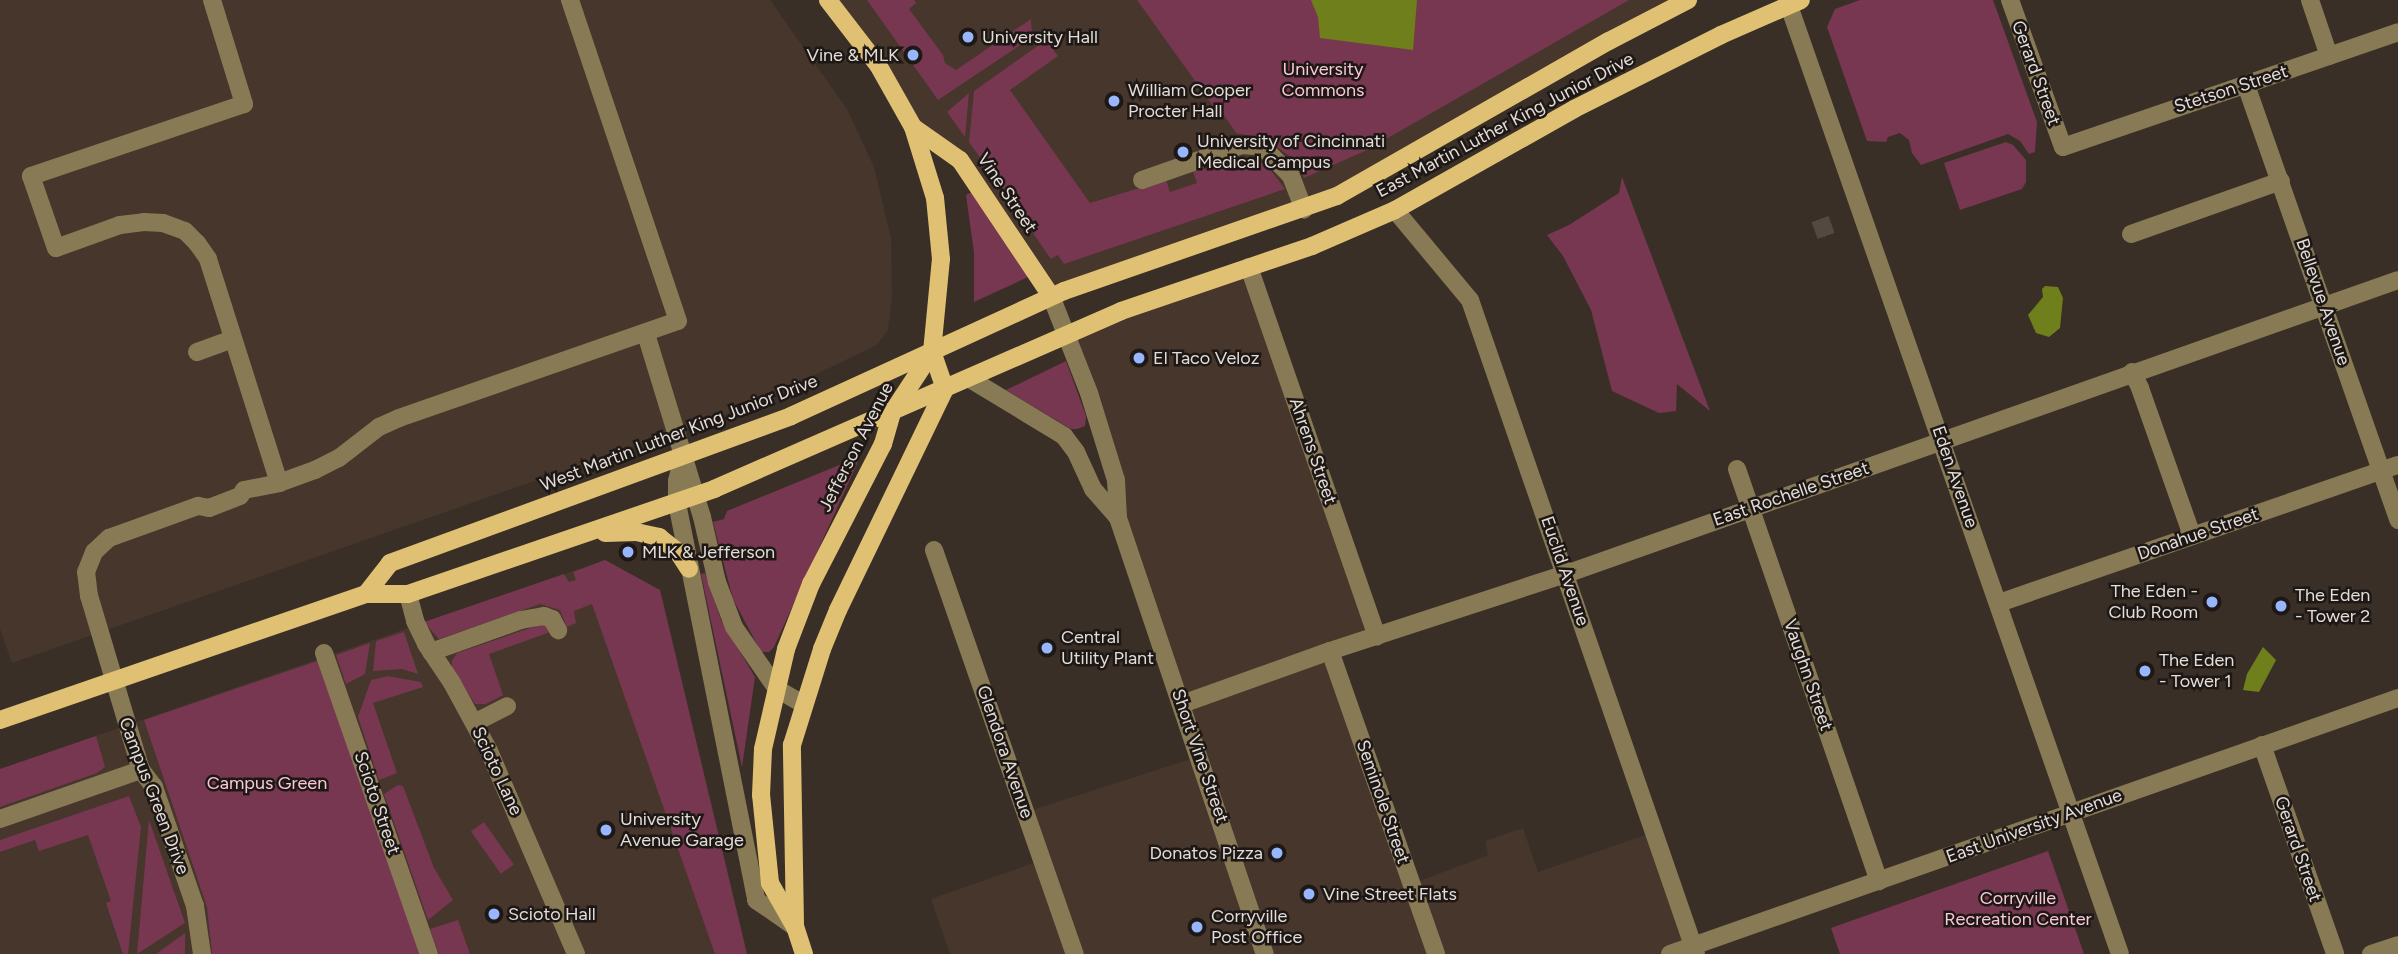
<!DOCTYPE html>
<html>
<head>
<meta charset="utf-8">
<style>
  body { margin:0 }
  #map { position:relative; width:2398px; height:954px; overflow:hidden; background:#392f27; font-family:Figtree,sans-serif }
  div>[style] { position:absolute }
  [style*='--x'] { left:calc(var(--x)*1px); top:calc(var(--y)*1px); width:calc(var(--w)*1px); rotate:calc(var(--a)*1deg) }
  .built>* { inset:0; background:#46362b }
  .green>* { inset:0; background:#783750; transform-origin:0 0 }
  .water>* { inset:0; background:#6e7f1b }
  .minor-tunnel>* { height:18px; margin-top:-9px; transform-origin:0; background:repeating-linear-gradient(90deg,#524941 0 18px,transparent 0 27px) }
  .minor>* { height:18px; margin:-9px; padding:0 9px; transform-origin:9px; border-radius:9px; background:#887a55 }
  .major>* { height:18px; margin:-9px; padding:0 9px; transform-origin:9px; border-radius:9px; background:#e0c173 }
  .dots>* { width:19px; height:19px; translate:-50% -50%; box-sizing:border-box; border:4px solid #1d1815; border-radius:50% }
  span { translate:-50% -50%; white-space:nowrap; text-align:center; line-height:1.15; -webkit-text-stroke:5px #1d1815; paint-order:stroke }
  .poi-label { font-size:18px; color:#e3dcd7 }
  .left { translate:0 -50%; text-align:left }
  .right { translate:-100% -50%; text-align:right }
  .park-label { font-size:18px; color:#fbc8d8 }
  .street-label { font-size:18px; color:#e3dcd7 }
</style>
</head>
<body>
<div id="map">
  <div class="built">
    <i style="clip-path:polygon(0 0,770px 0,847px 109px,874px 167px,891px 238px,892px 296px,888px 330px,877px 345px,750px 406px,12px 663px,0 629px)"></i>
    <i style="clip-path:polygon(828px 0,1688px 0,1389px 169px,1051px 296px,960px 160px,913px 127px)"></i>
    <i style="clip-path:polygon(1249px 267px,1377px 636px,1331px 651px,1412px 884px,1488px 855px,1485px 841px,1523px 828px,1538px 872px,1654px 832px,1696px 954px,950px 954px,931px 899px,1042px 860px,1026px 812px,1200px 756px,1067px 333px)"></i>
    <i style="clip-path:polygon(605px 560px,660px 590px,747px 954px,0 954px,0 769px)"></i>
  </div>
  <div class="green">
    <i style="clip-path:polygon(867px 0,914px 0,916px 3px,909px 9px,943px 55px,945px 63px,956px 70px,1031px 19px,1032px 37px,938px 100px)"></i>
    <i style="clip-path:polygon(1137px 0,1629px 0,1365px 151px,1304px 178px,1293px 159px,1268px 140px,1236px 133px,1221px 111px,1218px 113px)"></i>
    <i style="clip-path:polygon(1860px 0,1993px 0,2037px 122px,2035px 152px,2029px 154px,2020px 141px,2008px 134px,1921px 165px,1912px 153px,1909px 140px,1900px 133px,1888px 137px,1886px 142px,1867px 141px,1827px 27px,1835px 9px)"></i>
    <i style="clip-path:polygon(1046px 40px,1058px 56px,1010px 90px,1090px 203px,1166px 180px,1170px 192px,1197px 183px,1193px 172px,1242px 157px,1266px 164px,1285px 189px,1064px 264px,1058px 255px,1051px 259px,969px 142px,974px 91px)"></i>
    <i style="clip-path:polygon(969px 93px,965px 137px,947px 112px)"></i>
    <i style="clip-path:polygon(2006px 142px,2013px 145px,2026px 160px,2026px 182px,2022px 189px,1960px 210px,1944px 163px)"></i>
    <i style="clip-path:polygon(1622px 177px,1710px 411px,1677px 384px,1676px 411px,1659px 413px,1612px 391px,1591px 310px,1563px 256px,1547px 235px,1569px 225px,1619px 193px)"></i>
    <i style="clip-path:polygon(972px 192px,1028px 277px,974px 302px,974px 253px,966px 195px)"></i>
    <i style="clip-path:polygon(1066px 361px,1086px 416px,1085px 426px,1077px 429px,1071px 429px,1006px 390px)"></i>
    <i style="clip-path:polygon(849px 461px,858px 462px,774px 647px,769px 652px,761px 652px,733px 599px,713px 522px,724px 519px,727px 511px)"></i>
    <i style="clip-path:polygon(605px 560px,660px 590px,747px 954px,715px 954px,592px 604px,574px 611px,576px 623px,567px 627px,560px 610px,540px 604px,439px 639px,424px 622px,564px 574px,569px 582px,576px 580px,573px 572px)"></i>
    <i style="clip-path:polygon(705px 573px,721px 620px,755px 677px,742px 767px,701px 574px)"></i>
    <i style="clip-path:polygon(542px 624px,548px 624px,553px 631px,489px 654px,503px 695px,486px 704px,475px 704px,452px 668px,452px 661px,457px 653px)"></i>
    <i style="clip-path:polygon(404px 632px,418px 674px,402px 669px,373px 671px,376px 641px)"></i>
    <i style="clip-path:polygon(370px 643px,365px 674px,346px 684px,336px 655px)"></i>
    <i style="clip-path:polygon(332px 656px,429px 954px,212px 954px,207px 907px,144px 720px)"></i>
    <i style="clip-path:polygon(388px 676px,421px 682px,423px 687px,373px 703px,397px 773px,379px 780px,358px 717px,371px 680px)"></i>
    <i style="clip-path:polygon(96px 736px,105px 767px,97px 773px,0 807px,0 769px)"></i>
    <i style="clip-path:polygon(398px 785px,403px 786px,434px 868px,453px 900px,428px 920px,384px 794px)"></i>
    <i style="clip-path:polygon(129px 796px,141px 827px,128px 954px,123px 954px,106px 903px,111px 901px,88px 835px,39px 851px,35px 840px,0 852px,0 840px)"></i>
    <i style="clip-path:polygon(149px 820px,185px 923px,137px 954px)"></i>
    <i style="left:484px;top:822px;width:52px;height:16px;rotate:55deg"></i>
    <i style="clip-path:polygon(2048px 851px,2084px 954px,1840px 954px,1831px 928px)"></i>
    <i style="clip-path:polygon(458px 920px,470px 954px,439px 954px,430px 929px)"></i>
    <i style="clip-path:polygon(185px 933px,185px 954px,156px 954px)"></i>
  </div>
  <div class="water">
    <i style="clip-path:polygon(1311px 0,1417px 0,1413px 50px,1320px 38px,1318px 17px)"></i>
    <i style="clip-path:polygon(2045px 286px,2058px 287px,2063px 298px,2060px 328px,2049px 337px,2036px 333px,2028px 315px,2043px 297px,2042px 289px)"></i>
    <i style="clip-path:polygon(2263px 647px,2276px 660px,2259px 692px,2243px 690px,2247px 674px)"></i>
  </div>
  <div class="minor-tunnel">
    <i style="--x:1820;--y:219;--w:20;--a:70"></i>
  </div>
  <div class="minor">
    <i style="--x:212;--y:0;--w:109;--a:72.9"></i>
    <i style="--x:244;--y:104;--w:225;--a:161.3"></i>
    <i style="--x:31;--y:176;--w:76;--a:70.9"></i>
    <i style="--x:56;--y:248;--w:68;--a:-19.8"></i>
    <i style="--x:120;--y:225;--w:24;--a:-7"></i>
    <i style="--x:144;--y:222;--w:19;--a:3"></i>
    <i style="--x:163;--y:223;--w:23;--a:20"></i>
    <i style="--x:185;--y:231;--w:17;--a:45"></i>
    <i style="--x:197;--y:243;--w:19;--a:55"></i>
    <i style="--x:208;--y:259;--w:235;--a:72.4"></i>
    <i style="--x:1787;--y:0;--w:1010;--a:70.76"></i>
    <i style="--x:2010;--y:0;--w:156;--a:70.2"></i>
    <i style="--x:2063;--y:147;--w:354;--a:-18.9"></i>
    <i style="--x:2310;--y:0;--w:59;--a:71.3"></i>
    <i style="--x:2246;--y:85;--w:461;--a:70.7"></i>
    <i style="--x:1142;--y:180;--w:106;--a:-19.3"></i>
    <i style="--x:1242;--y:145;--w:21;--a:5"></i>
    <i style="--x:1263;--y:147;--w:40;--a:46"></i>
    <i style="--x:1291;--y:176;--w:36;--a:69"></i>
    <i style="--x:1395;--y:210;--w:117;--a:50.2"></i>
    <i style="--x:1470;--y:300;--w:692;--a:70.94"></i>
    <i style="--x:2131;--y:234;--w:159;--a:-19.5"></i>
    <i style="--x:1249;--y:267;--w:391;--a:70.9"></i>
    <i style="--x:1051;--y:296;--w:104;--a:68.6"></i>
    <i style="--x:1089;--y:393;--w:91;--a:72.8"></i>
    <i style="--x:1116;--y:480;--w:38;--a:87"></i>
    <i style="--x:1118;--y:518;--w:460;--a:71.4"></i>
    <i style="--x:646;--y:334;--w:191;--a:73"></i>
    <i style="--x:702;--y:517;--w:67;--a:77"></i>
    <i style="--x:717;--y:582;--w:48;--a:69.3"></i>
    <i style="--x:734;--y:627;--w:75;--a:55.3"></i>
    <i style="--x:777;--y:689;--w:30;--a:30"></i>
    <i style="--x:197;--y:352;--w:38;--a:-20"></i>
    <i style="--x:2132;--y:372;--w:18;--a:63"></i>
    <i style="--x:2140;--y:388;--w:157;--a:70.6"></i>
    <i style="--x:970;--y:379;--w:110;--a:31.2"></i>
    <i style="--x:1064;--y:436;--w:20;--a:53"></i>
    <i style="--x:1076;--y:452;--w:41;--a:65.3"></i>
    <i style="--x:1093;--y:489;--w:38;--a:49"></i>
    <i style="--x:683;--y:457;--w:25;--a:104"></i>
    <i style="--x:677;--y:481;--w:22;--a:90"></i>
    <i style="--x:677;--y:503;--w:405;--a:78.7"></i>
    <i style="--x:756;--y:900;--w:47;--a:34.7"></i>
    <i style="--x:1737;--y:469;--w:436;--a:71"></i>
    <i style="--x:934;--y:550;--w:428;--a:70.8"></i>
    <i style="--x:408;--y:594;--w:28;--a:75"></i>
    <i style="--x:415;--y:621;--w:25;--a:64"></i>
    <i style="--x:426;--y:644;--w:47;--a:56.3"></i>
    <i style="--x:452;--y:683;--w:77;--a:61.4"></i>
    <i style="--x:489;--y:751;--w:221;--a:66.8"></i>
    <i style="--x:1999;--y:603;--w:422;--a:-19.1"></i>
    <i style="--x:1330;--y:651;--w:321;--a:70.7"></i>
    <i style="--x:431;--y:652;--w:96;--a:-19.6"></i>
    <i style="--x:521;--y:620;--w:23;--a:-10"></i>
    <i style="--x:544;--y:616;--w:9;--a:21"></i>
    <i style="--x:552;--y:619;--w:13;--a:61"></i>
    <i style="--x:324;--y:653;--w:319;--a:70.8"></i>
    <i style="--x:1182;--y:704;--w:157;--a:-19.7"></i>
    <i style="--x:1330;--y:651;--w:248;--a:-18.1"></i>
    <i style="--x:1566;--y:574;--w:882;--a:-19.46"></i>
    <i style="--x:474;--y:723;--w:37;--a:-27"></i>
    <i style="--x:2262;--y:745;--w:221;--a:70.7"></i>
    <i style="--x:0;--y:819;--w:149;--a:-19.2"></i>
    <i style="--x:202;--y:954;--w:49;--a:-98.3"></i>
    <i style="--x:195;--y:906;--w:126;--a:-109"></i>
    <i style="--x:154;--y:787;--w:21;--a:-127"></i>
    <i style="--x:141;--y:770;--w:182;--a:-106.6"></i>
    <i style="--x:89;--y:596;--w:24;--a:-97"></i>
    <i style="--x:86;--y:572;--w:22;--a:-68"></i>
    <i style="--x:94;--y:552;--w:21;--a:-43"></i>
    <i style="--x:109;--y:538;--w:95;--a:-19.8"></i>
    <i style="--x:198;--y:506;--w:11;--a:10"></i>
    <i style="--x:209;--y:508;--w:33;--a:-21"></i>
    <i style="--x:240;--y:496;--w:7;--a:-56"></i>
    <i style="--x:244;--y:490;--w:36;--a:-11"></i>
    <i style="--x:279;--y:483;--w:38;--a:-20"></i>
    <i style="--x:315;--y:470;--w:27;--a:-27"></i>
    <i style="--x:339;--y:458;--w:51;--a:-37.8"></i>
    <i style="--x:379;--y:427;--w:22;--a:-24"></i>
    <i style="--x:399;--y:418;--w:295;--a:-19.2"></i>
    <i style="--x:678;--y:321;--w:339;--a:-108.6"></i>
    <i style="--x:1670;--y:954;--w:772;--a:-19.37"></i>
    <i style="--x:2371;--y:954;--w:28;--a:-18"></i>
  </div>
  <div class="major">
    <i style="--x:913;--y:127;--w:57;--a:35.1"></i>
    <i style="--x:960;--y:160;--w:164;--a:56.2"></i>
    <i style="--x:605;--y:533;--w:31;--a:-2"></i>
    <i style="--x:636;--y:532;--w:24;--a:12"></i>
    <i style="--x:659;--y:537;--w:24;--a:38"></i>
    <i style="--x:678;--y:552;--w:20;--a:57"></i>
    <i style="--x:366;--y:594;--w:39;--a:-52"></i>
    <i style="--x:390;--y:563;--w:427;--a:-20.1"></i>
    <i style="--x:791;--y:416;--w:300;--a:-24.6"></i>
    <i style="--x:1064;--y:291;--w:289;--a:-19.2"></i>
    <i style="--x:1337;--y:196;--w:313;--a:-29.7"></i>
    <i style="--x:1609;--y:41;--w:89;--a:-27.4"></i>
    <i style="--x:0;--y:720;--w:387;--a:-19"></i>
    <i style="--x:366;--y:594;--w:42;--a:0"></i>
    <i style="--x:408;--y:594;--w:324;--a:-18.9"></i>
    <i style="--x:714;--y:489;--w:444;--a:-23.6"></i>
    <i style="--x:1121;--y:311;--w:202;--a:-18.8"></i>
    <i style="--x:1312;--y:246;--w:90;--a:-23.4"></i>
    <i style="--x:1395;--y:210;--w:206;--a:-29.4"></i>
    <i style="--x:1574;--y:109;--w:165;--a:-26.7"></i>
    <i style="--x:1721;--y:35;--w:87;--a:-23.6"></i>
    <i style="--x:795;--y:925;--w:180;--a:-91"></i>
    <i style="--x:792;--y:745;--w:101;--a:-72.6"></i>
    <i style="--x:822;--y:649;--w:42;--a:-67.7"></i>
    <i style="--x:838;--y:610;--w:246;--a:-64.2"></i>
    <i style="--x:945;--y:389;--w:39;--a:-109"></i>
    <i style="--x:804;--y:954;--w:28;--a:-108"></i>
    <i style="--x:795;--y:927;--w:51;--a:-119.6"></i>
    <i style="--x:770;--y:883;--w:88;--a:-95.8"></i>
    <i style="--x:761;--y:795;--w:46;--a:-87.5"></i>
    <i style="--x:763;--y:749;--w:103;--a:-77"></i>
    <i style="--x:786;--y:649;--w:70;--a:-69"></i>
    <i style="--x:811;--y:584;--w:157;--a:-62.8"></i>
    <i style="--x:883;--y:444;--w:32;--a:-74"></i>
    <i style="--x:892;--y:413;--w:73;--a:-56.7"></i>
    <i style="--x:932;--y:352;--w:93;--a:-84.5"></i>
    <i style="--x:941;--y:259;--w:61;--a:-95.6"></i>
    <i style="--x:935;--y:198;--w:74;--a:-107.2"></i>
    <i style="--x:913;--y:127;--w:71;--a:-119.4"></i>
    <i style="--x:878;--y:65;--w:82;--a:-127.6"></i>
  </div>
  <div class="dots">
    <i style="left:968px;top:37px;background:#97b6fd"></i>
    <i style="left:913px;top:55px;background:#97b6fd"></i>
    <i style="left:1114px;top:101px;background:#97b6fd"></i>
    <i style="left:1183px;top:152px;background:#97b6fd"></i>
    <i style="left:1139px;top:358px;background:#97b6fd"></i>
    <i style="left:628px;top:552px;background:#97b6fd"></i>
    <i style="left:2212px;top:602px;background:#97b6fd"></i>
    <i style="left:2281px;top:606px;background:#97b6fd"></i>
    <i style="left:1047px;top:648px;background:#97b6fd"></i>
    <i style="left:2145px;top:671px;background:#97b6fd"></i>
    <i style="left:606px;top:830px;background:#97b6fd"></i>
    <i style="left:1277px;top:853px;background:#97b6fd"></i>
    <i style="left:1309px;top:894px;background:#97b6fd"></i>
    <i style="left:494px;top:914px;background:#97b6fd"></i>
    <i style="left:1197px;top:927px;background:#97b6fd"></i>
  </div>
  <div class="poi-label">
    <span class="left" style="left:982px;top:37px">University Hall</span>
    <span class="right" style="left:899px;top:55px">Vine &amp; MLK</span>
    <span class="left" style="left:1128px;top:101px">William Cooper<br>Procter Hall</span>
    <span class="left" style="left:1197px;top:152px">University of Cincinnati<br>Medical Campus</span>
    <span class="left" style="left:1153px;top:358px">El Taco Veloz</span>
    <span class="left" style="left:642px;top:552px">MLK &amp; Jefferson</span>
    <span class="right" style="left:2198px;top:602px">The Eden -<br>Club Room</span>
    <span class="left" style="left:2295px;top:606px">The Eden<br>- Tower 2</span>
    <span class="left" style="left:1061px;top:648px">Central<br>Utility Plant</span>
    <span class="left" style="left:2159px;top:671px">The Eden<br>- Tower 1</span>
    <span class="left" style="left:620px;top:830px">University<br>Avenue Garage</span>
    <span class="right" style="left:1263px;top:853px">Donatos Pizza</span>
    <span class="left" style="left:1323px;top:894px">Vine Street Flats</span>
    <span class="left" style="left:508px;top:914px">Scioto Hall</span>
    <span class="left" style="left:1211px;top:927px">Corryville<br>Post Office</span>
  </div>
  <div class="park-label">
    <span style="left:1323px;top:80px">University<br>Commons</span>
    <span style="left:267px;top:783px">Campus Green</span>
    <span style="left:2018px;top:909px">Corryville<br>Recreation Center</span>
  </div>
  <div class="street-label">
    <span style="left:2036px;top:73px;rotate:70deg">Gerard Street</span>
    <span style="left:2231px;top:89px;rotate:-18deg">Stetson Street</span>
    <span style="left:1505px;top:125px;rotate:-28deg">East Martin Luther King Junior Drive</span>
    <span style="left:1007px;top:193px;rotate:56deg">Vine Street</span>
    <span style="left:2323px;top:302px;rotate:71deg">Bellevue Avenue</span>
    <span style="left:679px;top:433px;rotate:-21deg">West Martin Luther King Junior Drive</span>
    <span style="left:856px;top:447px;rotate:-63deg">Jefferson Avenue</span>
    <span style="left:1313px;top:451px;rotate:71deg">Ahrens Street</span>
    <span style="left:1955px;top:477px;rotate:71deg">Eden Avenue</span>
    <span style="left:1791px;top:494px;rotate:-19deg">East Rochelle Street</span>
    <span style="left:2198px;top:534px;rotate:-19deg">Donahue Street</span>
    <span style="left:1565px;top:571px;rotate:71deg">Euclid Avenue</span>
    <span style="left:1808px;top:675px;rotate:71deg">Vaughn Street</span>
    <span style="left:1005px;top:752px;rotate:71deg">Glendora Avenue</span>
    <span style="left:1200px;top:756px;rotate:71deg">Short Vine Street</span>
    <span style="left:497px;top:771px;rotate:65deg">Scioto Lane</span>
    <span style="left:154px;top:796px;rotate:69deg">Campus Green Drive</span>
    <span style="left:1383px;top:802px;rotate:71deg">Seminole Street</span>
    <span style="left:377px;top:803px;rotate:71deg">Scioto Street</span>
    <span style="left:2034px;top:826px;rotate:-20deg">East University Avenue</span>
    <span style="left:2298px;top:849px;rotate:71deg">Gerard Street</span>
  </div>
</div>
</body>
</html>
